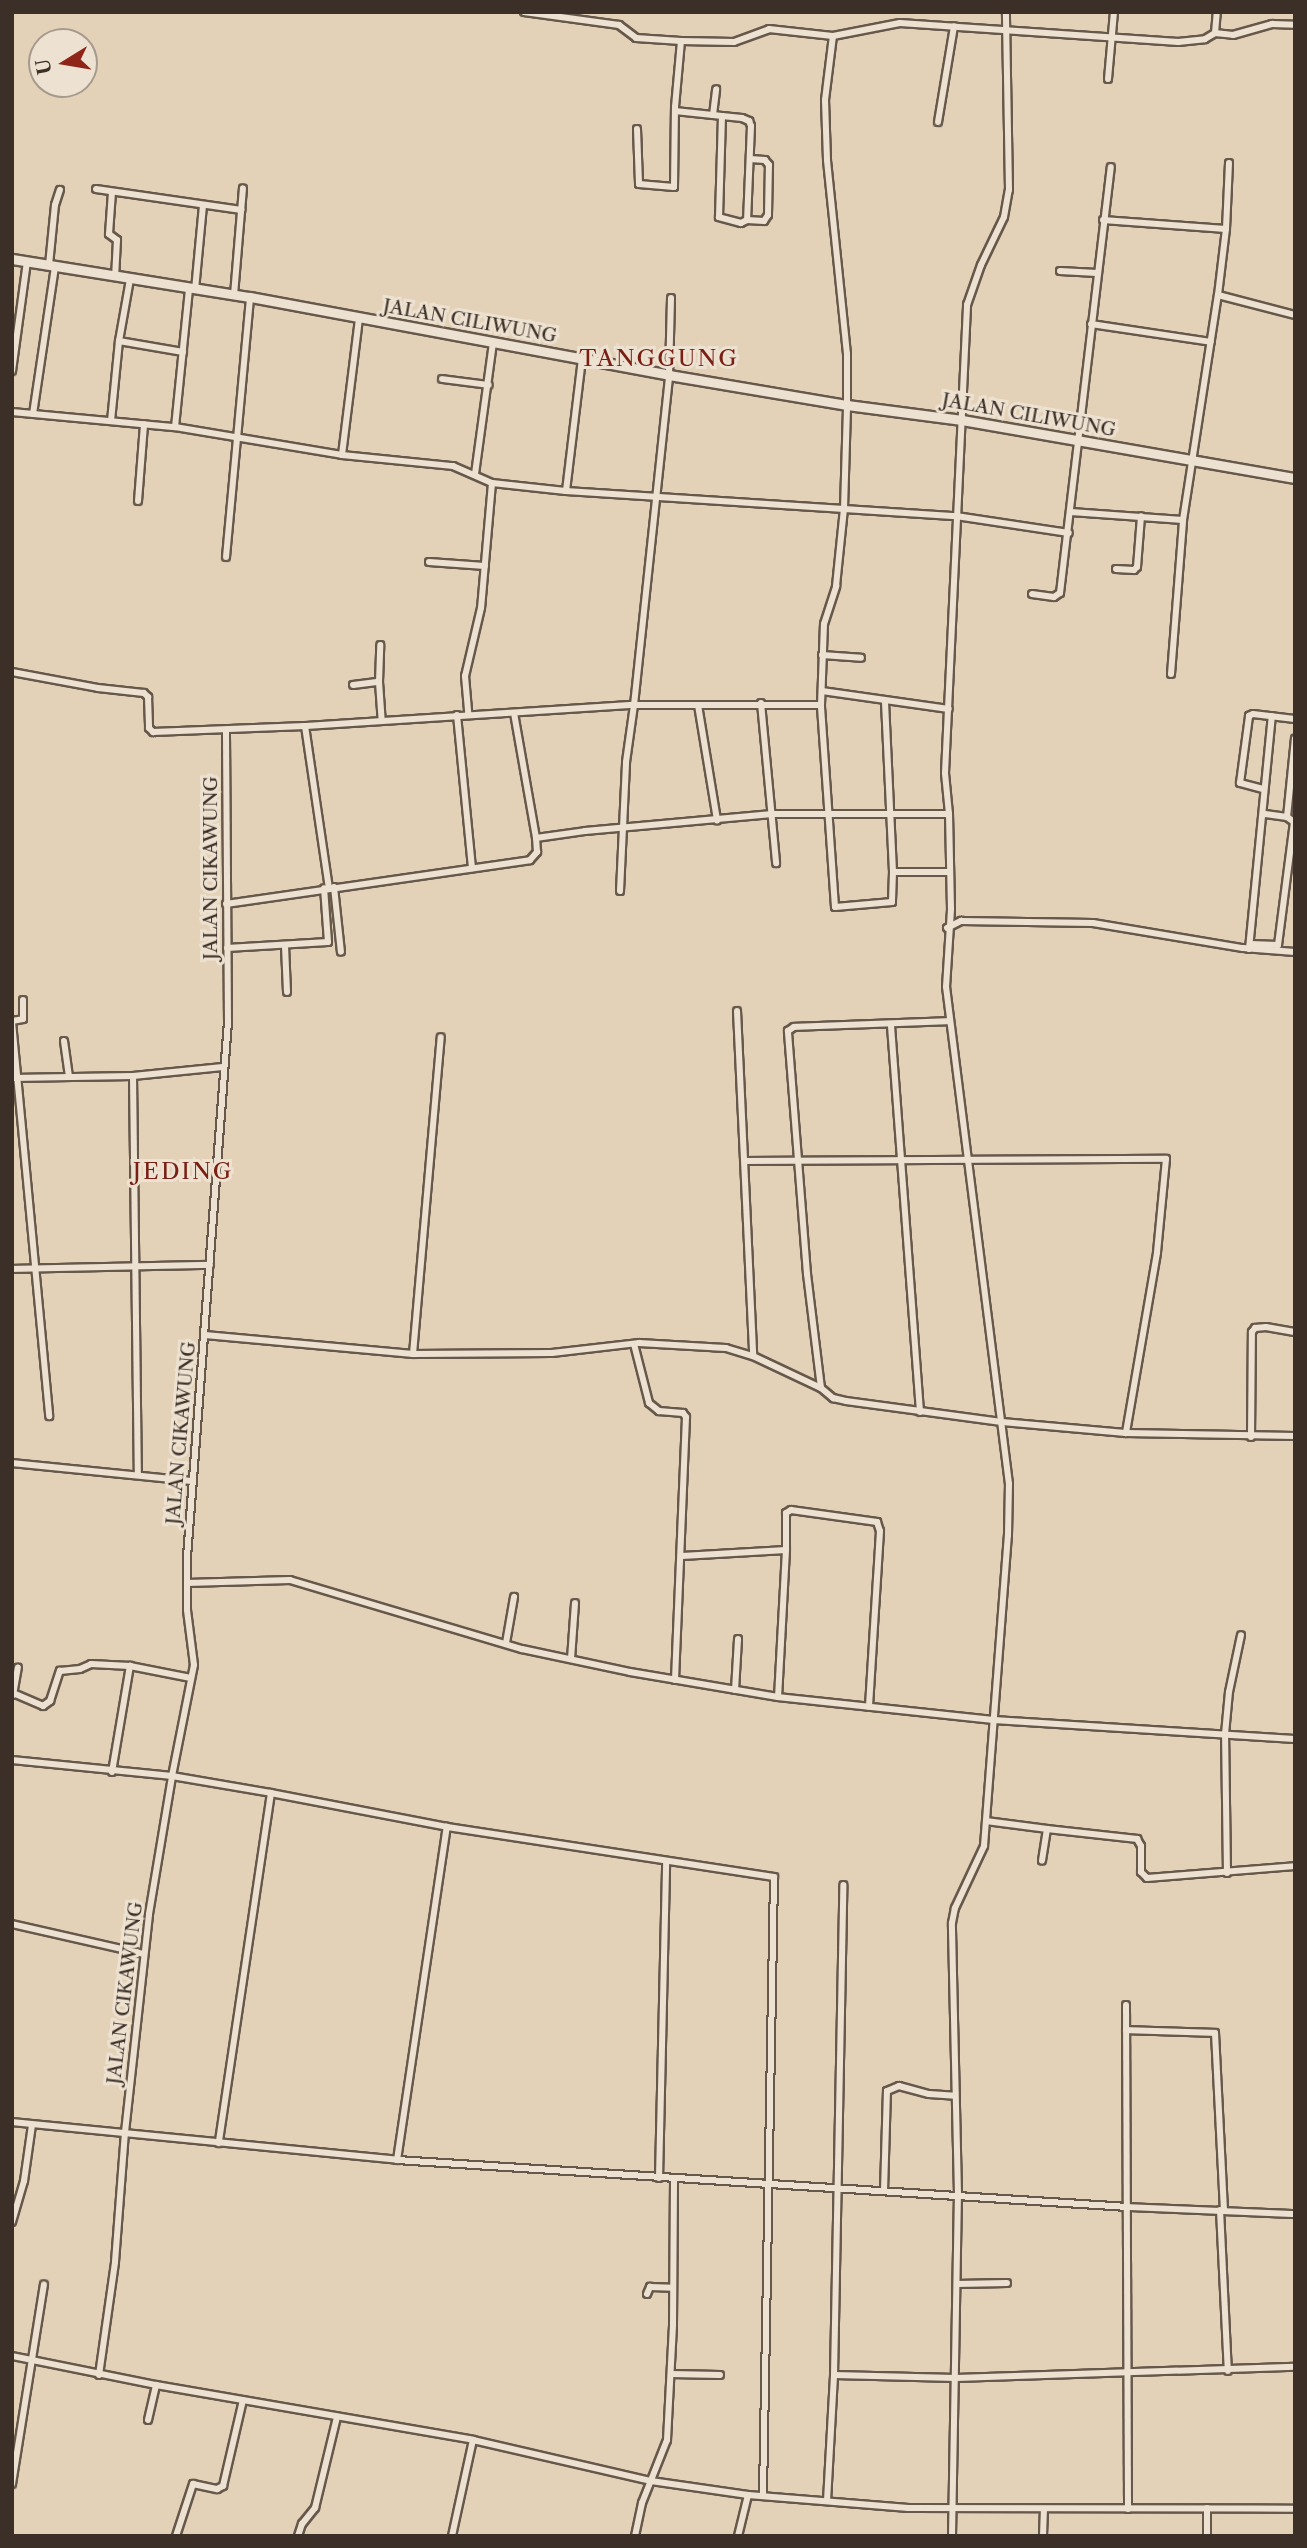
<!DOCTYPE html>
<html>
<head>
<meta charset="utf-8">
<style>
  body { margin:0 }
  #map { position:relative; width:1307px; height:2548px; overflow:hidden; background:#e4d2b8; font-family:"Libre Caslon Text",serif }
  div>[style] { position:absolute }
  [style*='--x'] { left:calc(var(--x)*1px); top:calc(var(--y)*1px); width:calc(var(--w)*1px); rotate:calc(var(--a)*1deg) }
  .roads { filter:drop-shadow(2px 0 #66584b) drop-shadow(-2px 0 #66584b) drop-shadow(0 2px #66584b) drop-shadow(0 -2px #66584b) }
  .street>* { height:6px; margin:-3px; padding:0 3px; transform-origin:3px; border-radius:3px; background:#ede2d1 }
  .secondary>* { height:9px; margin:-4.5px; padding:0 4.5px; transform-origin:4.5px; border-radius:4.5px; background:#ede2d1 }
  span { translate:-50% -50%; white-space:nowrap; text-align:center; line-height:1.15; -webkit-text-stroke:6px #ede2d1; paint-order:stroke }
  .street-label { font-size:19px; color:#3c2f27 }
  .quarter-label { font-size:23px; color:#7a1f14; letter-spacing:2px }
  .frame { position:absolute; inset:0; border:14px solid #3c2f27; pointer-events:none }
  .north { position:absolute; left:28px; top:28px; width:70px; height:70px; box-sizing:border-box; background:#ede2d1; border:2px solid #a69a8d; border-radius:50%; rotate:259deg; font-size:19px; font-weight:700; line-height:28px; text-align:center; color:#3c2f27 }
  .north::after { content:''; display:block; margin:auto; width:24px; height:32px; background:#8f2418; clip-path:polygon(50% 0,100% 100%,50% 72%,0 100%) }
</style>
</head>
<body>
<div id="map">
  <div class="roads">
    <div class="street">
      <i style="--x:524;--y:12;--w:96;--a:7.8"></i>
      <i style="--x:619;--y:25;--w:21;--a:37"></i>
      <i style="--x:636;--y:38;--w:45;--a:3.8"></i>
      <i style="--x:1215;--y:33;--w:21;--a:-85"></i>
      <i style="--x:1108;--y:79;--w:67;--a:-84.9"></i>
      <i style="--x:675;--y:111;--w:38;--a:6"></i>
      <i style="--x:713;--y:115;--w:9;--a:6"></i>
      <i style="--x:722;--y:116;--w:20;--a:6"></i>
      <i style="--x:742;--y:118;--w:8;--a:23"></i>
      <i style="--x:749;--y:121;--w:5;--a:68"></i>
      <i style="--x:751;--y:126;--w:94;--a:92.4"></i>
      <i style="--x:747;--y:220;--w:7;--a:153"></i>
      <i style="--x:741;--y:223;--w:23;--a:-165"></i>
      <i style="--x:719;--y:217;--w:101;--a:-88.3"></i>
      <i style="--x:713;--y:115;--w:26;--a:-83"></i>
      <i style="--x:938;--y:122;--w:97;--a:-80.5"></i>
      <i style="--x:637;--y:129;--w:55;--a:87.9"></i>
      <i style="--x:639;--y:184;--w:35;--a:5"></i>
      <i style="--x:674;--y:187;--w:80;--a:-89.3"></i>
      <i style="--x:675;--y:107;--w:66;--a:-84.8"></i>
      <i style="--x:681;--y:41;--w:53;--a:1.1"></i>
      <i style="--x:734;--y:42;--w:37;--a:-20"></i>
      <i style="--x:769;--y:29;--w:64;--a:6.2"></i>
      <i style="--x:96;--y:189;--w:147;--a:8.2"></i>
      <i style="--x:112;--y:192;--w:42;--a:94.1"></i>
      <i style="--x:109;--y:234;--w:10;--a:37"></i>
      <i style="--x:117;--y:240;--w:36;--a:93"></i>
      <i style="--x:747;--y:220;--w:17;--a:3"></i>
      <i style="--x:764;--y:221;--w:7;--a:-56"></i>
      <i style="--x:768;--y:215;--w:50;--a:-88.9"></i>
      <i style="--x:769;--y:165;--w:6;--a:-129"></i>
      <i style="--x:765;--y:160;--w:15;--a:-176"></i>
      <i style="--x:1103;--y:220;--w:123;--a:4.2"></i>
      <i style="--x:49;--y:265;--w:60;--a:-84.3"></i>
      <i style="--x:55;--y:205;--w:16;--a:-72"></i>
      <i style="--x:1060;--y:271;--w:37;--a:3"></i>
      <i style="--x:195;--y:290;--w:85;--a:-84.6"></i>
      <i style="--x:234;--y:295;--w:107;--a:-85.2"></i>
      <i style="--x:1218;--y:295;--w:80;--a:14.6"></i>
      <i style="--x:1091;--y:324;--w:121;--a:8.5"></i>
      <i style="--x:119;--y:341;--w:65;--a:9.8"></i>
      <i style="--x:12;--y:371;--w:111;--a:-82.2"></i>
      <i style="--x:442;--y:379;--w:47;--a:7.3"></i>
      <i style="--x:12;--y:412;--w:164;--a:5.3"></i>
      <i style="--x:175;--y:427;--w:169;--a:9.5"></i>
      <i style="--x:342;--y:455;--w:112;--a:5.7"></i>
      <i style="--x:453;--y:466;--w:43;--a:23.6"></i>
      <i style="--x:492;--y:483;--w:125;--a:95"></i>
      <i style="--x:481;--y:608;--w:70;--a:103.2"></i>
      <i style="--x:465;--y:676;--w:38;--a:85"></i>
      <i style="--x:33;--y:414;--w:150;--a:-81.5"></i>
      <i style="--x:111;--y:421;--w:80;--a:-84.3"></i>
      <i style="--x:119;--y:341;--w:63;--a:-79.9"></i>
      <i style="--x:175;--y:427;--w:139;--a:-84.2"></i>
      <i style="--x:342;--y:455;--w:137;--a:-82.9"></i>
      <i style="--x:475;--y:474;--w:132;--a:-82.2"></i>
      <i style="--x:492;--y:483;--w:74;--a:6.2"></i>
      <i style="--x:566;--y:491;--w:391;--a:3.7"></i>
      <i style="--x:956;--y:516;--w:114;--a:8.6"></i>
      <i style="--x:566;--y:491;--w:133;--a:-83.1"></i>
      <i style="--x:138;--y:501;--w:77;--a:-85.5"></i>
      <i style="--x:1071;--y:512;--w:112;--a:4.1"></i>
      <i style="--x:226;--y:557;--w:261;--a:-84.7"></i>
      <i style="--x:429;--y:562;--w:56;--a:4.1"></i>
      <i style="--x:1116;--y:569;--w:18;--a:3"></i>
      <i style="--x:1134;--y:570;--w:4;--a:-45"></i>
      <i style="--x:1137;--y:567;--w:51;--a:-85.5"></i>
      <i style="--x:1032;--y:594;--w:22;--a:8"></i>
      <i style="--x:1054;--y:597;--w:7;--a:-34"></i>
      <i style="--x:1060;--y:593;--w:429;--a:-83.2"></i>
      <i style="--x:822;--y:655;--w:39;--a:4"></i>
      <i style="--x:12;--y:672;--w:87;--a:10.5"></i>
      <i style="--x:98;--y:688;--w:46;--a:6.2"></i>
      <i style="--x:144;--y:693;--w:6;--a:45"></i>
      <i style="--x:148;--y:697;--w:31;--a:88"></i>
      <i style="--x:149;--y:728;--w:6;--a:45"></i>
      <i style="--x:153;--y:732;--w:152;--a:-2.3"></i>
      <i style="--x:305;--y:726;--w:330;--a:-3.7"></i>
      <i style="--x:634;--y:705;--w:332;--a:-83.9"></i>
      <i style="--x:669;--y:375;--w:77;--a:-88.5"></i>
      <i style="--x:1171;--y:674;--w:154;--a:-85.5"></i>
      <i style="--x:1183;--y:520;--w:228;--a:-81.2"></i>
      <i style="--x:1218;--y:295;--w:66;--a:-83.1"></i>
      <i style="--x:1226;--y:229;--w:66;--a:-87.4"></i>
      <i style="--x:379;--y:682;--w:37;--a:-88"></i>
      <i style="--x:353;--y:685;--w:26;--a:-7"></i>
      <i style="--x:379;--y:682;--w:39;--a:86"></i>
      <i style="--x:822;--y:691;--w:128;--a:8.1"></i>
      <i style="--x:885;--y:702;--w:170;--a:87.3"></i>
      <i style="--x:893;--y:872;--w:57;--a:0"></i>
      <i style="--x:761;--y:703;--w:161;--a:84.6"></i>
      <i style="--x:698;--y:705;--w:117;--a:80.6"></i>
      <i style="--x:514;--y:713;--w:127;--a:80"></i>
      <i style="--x:457;--y:715;--w:154;--a:84.4"></i>
      <i style="--x:305;--y:726;--w:164;--a:81.6"></i>
      <i style="--x:1263;--y:789;--w:24;--a:-165"></i>
      <i style="--x:1240;--y:783;--w:68;--a:-82.3"></i>
      <i style="--x:1249;--y:716;--w:4;--a:-27"></i>
      <i style="--x:1253;--y:714;--w:42;--a:6.8"></i>
      <i style="--x:1287;--y:817;--w:79;--a:-84.2"></i>
      <i style="--x:893;--y:872;--w:30;--a:92"></i>
      <i style="--x:892;--y:902;--w:57;--a:175"></i>
      <i style="--x:835;--y:907;--w:202;--a:-94"></i>
      <i style="--x:821;--y:705;--w:81;--a:-87.9"></i>
      <i style="--x:824;--y:624;--w:40;--a:-72"></i>
      <i style="--x:836;--y:586;--w:77;--a:-84.1"></i>
      <i style="--x:844;--y:509;--w:104;--a:-88.3"></i>
      <i style="--x:847;--y:405;--w:51;--a:-90"></i>
      <i style="--x:847;--y:354;--w:195;--a:-95.9"></i>
      <i style="--x:827;--y:160;--w:60;--a:-91.9"></i>
      <i style="--x:825;--y:100;--w:64;--a:-82.9"></i>
      <i style="--x:833;--y:36;--w:68;--a:-11"></i>
      <i style="--x:900;--y:23;--w:279;--a:3.9"></i>
      <i style="--x:1178;--y:42;--w:27;--a:-6"></i>
      <i style="--x:1205;--y:39;--w:12;--a:-31"></i>
      <i style="--x:1215;--y:33;--w:18;--a:6"></i>
      <i style="--x:1233;--y:35;--w:41;--a:-15.8"></i>
      <i style="--x:1272;--y:24;--w:23;--a:2"></i>
      <i style="--x:334;--y:887;--w:65;--a:83.9"></i>
      <i style="--x:620;--y:891;--w:129;--a:-87.3"></i>
      <i style="--x:626;--y:762;--w:58;--a:-82"></i>
      <i style="--x:634;--y:705;--w:187;--a:0"></i>
      <i style="--x:226;--y:904;--w:307;--a:-8.2"></i>
      <i style="--x:530;--y:860;--w:11;--a:-49"></i>
      <i style="--x:537;--y:852;--w:14;--a:-94"></i>
      <i style="--x:536;--y:838;--w:49;--a:-8.1"></i>
      <i style="--x:585;--y:831;--w:188;--a:-5.2"></i>
      <i style="--x:772;--y:814;--w:177;--a:0"></i>
      <i style="--x:947;--y:928;--w:16;--a:-27"></i>
      <i style="--x:961;--y:921;--w:132;--a:0.9"></i>
      <i style="--x:1093;--y:923;--w:152;--a:9.5"></i>
      <i style="--x:1243;--y:948;--w:52;--a:4.4"></i>
      <i style="--x:1250;--y:944;--w:28;--a:2"></i>
      <i style="--x:1278;--y:945;--w:124;--a:-82.6"></i>
      <i style="--x:1294;--y:822;--w:9;--a:-144"></i>
      <i style="--x:1287;--y:817;--w:22;--a:-172"></i>
      <i style="--x:285;--y:946;--w:46;--a:87.5"></i>
      <i style="--x:227;--y:948;--w:101;--a:-3.4"></i>
      <i style="--x:328;--y:942;--w:54;--a:-94.2"></i>
      <i style="--x:1249;--y:949;--w:234;--a:-84.4"></i>
      <i style="--x:737;--y:1011;--w:345;--a:87.3"></i>
      <i style="--x:12;--y:1021;--w:11;--a:-10"></i>
      <i style="--x:23;--y:1019;--w:19;--a:-90"></i>
      <i style="--x:12;--y:1022;--w:396;--a:84.6"></i>
      <i style="--x:891;--y:1026;--w:387;--a:85.7"></i>
      <i style="--x:64;--y:1041;--w:34;--a:82"></i>
      <i style="--x:133;--y:1076;--w:399;--a:89.3"></i>
      <i style="--x:12;--y:1078;--w:121;--a:-0.9"></i>
      <i style="--x:133;--y:1076;--w:90;--a:-5.7"></i>
      <i style="--x:745;--y:1161;--w:421;--a:-0.3"></i>
      <i style="--x:1166;--y:1159;--w:94;--a:95.5"></i>
      <i style="--x:1157;--y:1253;--w:183;--a:99.8"></i>
      <i style="--x:12;--y:1269;--w:198;--a:-1.2"></i>
      <i style="--x:205;--y:1335;--w:209;--a:5.2"></i>
      <i style="--x:413;--y:1354;--w:139;--a:-0.4"></i>
      <i style="--x:552;--y:1353;--w:88;--a:-6.6"></i>
      <i style="--x:639;--y:1343;--w:87;--a:3.3"></i>
      <i style="--x:726;--y:1348;--w:28;--a:17"></i>
      <i style="--x:753;--y:1356;--w:75;--a:25.2"></i>
      <i style="--x:821;--y:1388;--w:16;--a:40"></i>
      <i style="--x:833;--y:1398;--w:13;--a:13"></i>
      <i style="--x:846;--y:1401;--w:157;--a:7.7"></i>
      <i style="--x:1002;--y:1422;--w:124;--a:5.1"></i>
      <i style="--x:1126;--y:1433;--w:169;--a:1"></i>
      <i style="--x:634;--y:1344;--w:61;--a:75.7"></i>
      <i style="--x:649;--y:1403;--w:13;--a:39"></i>
      <i style="--x:659;--y:1411;--w:24;--a:5"></i>
      <i style="--x:683;--y:1413;--w:5;--a:53"></i>
      <i style="--x:686;--y:1417;--w:263;--a:92.4"></i>
      <i style="--x:413;--y:1354;--w:318;--a:-85"></i>
      <i style="--x:821;--y:1388;--w:115;--a:-97"></i>
      <i style="--x:807;--y:1274;--w:244;--a:-94.5"></i>
      <i style="--x:788;--y:1031;--w:7;--a:-34"></i>
      <i style="--x:794;--y:1027;--w:156;--a:-2.2"></i>
      <i style="--x:1251;--y:1437;--w:105;--a:-89.5"></i>
      <i style="--x:1252;--y:1332;--w:5;--a:-53"></i>
      <i style="--x:1255;--y:1328;--w:11;--a:-5"></i>
      <i style="--x:1266;--y:1327;--w:29;--a:10"></i>
      <i style="--x:12;--y:1463;--w:180;--a:5.7"></i>
      <i style="--x:786;--y:1550;--w:37;--a:-90"></i>
      <i style="--x:786;--y:1513;--w:6;--a:-31"></i>
      <i style="--x:791;--y:1510;--w:87;--a:7.9"></i>
      <i style="--x:877;--y:1522;--w:9;--a:72"></i>
      <i style="--x:880;--y:1531;--w:176;--a:93.6"></i>
      <i style="--x:682;--y:1556;--w:104;--a:-3.3"></i>
      <i style="--x:786;--y:1550;--w:147;--a:93.1"></i>
      <i style="--x:187;--y:1583;--w:103;--a:-1.7"></i>
      <i style="--x:290;--y:1580;--w:242;--a:16.6"></i>
      <i style="--x:522;--y:1649;--w:110;--a:12"></i>
      <i style="--x:630;--y:1672;--w:150;--a:9.6"></i>
      <i style="--x:778;--y:1697;--w:216;--a:6.1"></i>
      <i style="--x:993;--y:1720;--w:303;--a:3.6"></i>
      <i style="--x:506;--y:1643;--w:47;--a:-80.1"></i>
      <i style="--x:571;--y:1659;--w:56;--a:-85.9"></i>
      <i style="--x:735;--y:1690;--w:51;--a:-86.6"></i>
      <i style="--x:13;--y:1693;--w:33;--a:23"></i>
      <i style="--x:43;--y:1706;--w:9;--a:-36"></i>
      <i style="--x:50;--y:1701;--w:32;--a:-72"></i>
      <i style="--x:60;--y:1671;--w:20;--a:-6"></i>
      <i style="--x:80;--y:1669;--w:12;--a:-24"></i>
      <i style="--x:91;--y:1664;--w:39;--a:3"></i>
      <i style="--x:130;--y:1666;--w:62;--a:11.1"></i>
      <i style="--x:13;--y:1695;--w:28;--a:-80"></i>
      <i style="--x:12;--y:1760;--w:161;--a:5.7"></i>
      <i style="--x:172;--y:1776;--w:100;--a:9.7"></i>
      <i style="--x:271;--y:1793;--w:354;--a:98.5"></i>
      <i style="--x:112;--y:1772;--w:108;--a:-80.4"></i>
      <i style="--x:271;--y:1793;--w:179;--a:10.9"></i>
      <i style="--x:447;--y:1827;--w:331;--a:8.7"></i>
      <i style="--x:774;--y:1877;--w:619;--a:91.02"></i>
      <i style="--x:986;--y:1821;--w:62;--a:7.5"></i>
      <i style="--x:1047;--y:1829;--w:32;--a:99"></i>
      <i style="--x:1047;--y:1829;--w:91;--a:6.3"></i>
      <i style="--x:1137;--y:1839;--w:8;--a:60"></i>
      <i style="--x:1141;--y:1846;--w:26;--a:90"></i>
      <i style="--x:1141;--y:1872;--w:8;--a:45"></i>
      <i style="--x:1147;--y:1878;--w:148;--a:-4.6"></i>
      <i style="--x:1227;--y:1873;--w:139;--a:-90.8"></i>
      <i style="--x:1225;--y:1734;--w:42;--a:-84.6"></i>
      <i style="--x:1229;--y:1692;--w:58;--a:-78.1"></i>
      <i style="--x:12;--y:1924;--w:135;--a:12.8"></i>
      <i style="--x:1126;--y:2005;--w:504;--a:89.77"></i>
      <i style="--x:1126;--y:2030;--w:89;--a:1.9"></i>
      <i style="--x:1215;--y:2033;--w:177;--a:87.1"></i>
      <i style="--x:12;--y:2122;--w:387;--a:5.6"></i>
      <i style="--x:397;--y:2160;--w:732;--a:3.68"></i>
      <i style="--x:1127;--y:2207;--w:168;--a:2.4"></i>
      <i style="--x:397;--y:2160;--w:337;--a:-81.5"></i>
      <i style="--x:659;--y:2178;--w:315;--a:-88.7"></i>
      <i style="--x:884;--y:2191;--w:100;--a:-88.3"></i>
      <i style="--x:887;--y:2091;--w:13;--a:-23"></i>
      <i style="--x:899;--y:2086;--w:31;--a:15"></i>
      <i style="--x:929;--y:2094;--w:26;--a:4"></i>
      <i style="--x:1220;--y:2210;--w:161;--a:87.2"></i>
      <i style="--x:12;--y:2222;--w:43;--a:-73.7"></i>
      <i style="--x:24;--y:2181;--w:57;--a:-81.9"></i>
      <i style="--x:957;--y:2284;--w:50;--a:-1.1"></i>
      <i style="--x:647;--y:2294;--w:8;--a:-67"></i>
      <i style="--x:650;--y:2287;--w:23;--a:2"></i>
      <i style="--x:12;--y:2356;--w:147;--a:11.4"></i>
      <i style="--x:156;--y:2385;--w:322;--a:9.8"></i>
      <i style="--x:473;--y:2440;--w:183;--a:13"></i>
      <i style="--x:651;--y:2481;--w:98;--a:8.2"></i>
      <i style="--x:748;--y:2495;--w:161;--a:4.6"></i>
      <i style="--x:908;--y:2508;--w:387;--a:0.1"></i>
      <i style="--x:671;--y:2374;--w:49;--a:1.2"></i>
      <i style="--x:99;--y:2375;--w:114;--a:-81.9"></i>
      <i style="--x:115;--y:2262;--w:130;--a:-85.6"></i>
      <i style="--x:125;--y:2132;--w:219;--a:-83.7"></i>
      <i style="--x:149;--y:1914;--w:140;--a:-80.5"></i>
      <i style="--x:172;--y:1776;--w:113;--a:-78.8"></i>
      <i style="--x:194;--y:1665;--w:55;--a:-97.3"></i>
      <i style="--x:187;--y:1610;--w:53;--a:-90"></i>
      <i style="--x:187;--y:1557;--w:537;--a:-85.62"></i>
      <i style="--x:228;--y:1022;--w:292;--a:-90.4"></i>
      <i style="--x:834;--y:2375;--w:122;--a:1.4"></i>
      <i style="--x:956;--y:2378;--w:339;--a:-1.9"></i>
      <i style="--x:148;--y:2420;--w:36;--a:-77"></i>
      <i style="--x:12;--y:2484;--w:202;--a:-80.9"></i>
      <i style="--x:827;--y:2501;--w:126;--a:-86.8"></i>
      <i style="--x:834;--y:2375;--w:490;--a:-88.9"></i>
      <i style="--x:1207;--y:2508;--w:28;--a:90"></i>
      <i style="--x:176;--y:2536;--w:55;--a:-71.9"></i>
      <i style="--x:193;--y:2484;--w:25;--a:12"></i>
      <i style="--x:217;--y:2489;--w:7;--a:-27"></i>
      <i style="--x:223;--y:2486;--w:88;--a:-76.9"></i>
      <i style="--x:298;--y:2536;--w:13;--a:-72"></i>
      <i style="--x:302;--y:2524;--w:21;--a:-51"></i>
      <i style="--x:315;--y:2508;--w:94;--a:-76.4"></i>
      <i style="--x:452;--y:2536;--w:98;--a:-77.7"></i>
      <i style="--x:635;--y:2536;--w:34;--a:-78"></i>
      <i style="--x:642;--y:2503;--w:68;--a:-68.4"></i>
      <i style="--x:667;--y:2440;--w:115;--a:-87"></i>
      <i style="--x:673;--y:2325;--w:146;--a:-89.6"></i>
      <i style="--x:738;--y:2536;--w:42;--a:-76.3"></i>
      <i style="--x:952;--y:2536;--w:342;--a:-89"></i>
      <i style="--x:958;--y:2194;--w:271;--a:-91.3"></i>
      <i style="--x:952;--y:1923;--w:15;--a:-79"></i>
      <i style="--x:955;--y:1908;--w:68;--a:-64.9"></i>
      <i style="--x:984;--y:1846;--w:312;--a:-85.6"></i>
      <i style="--x:1008;--y:1535;--w:51;--a:-88.9"></i>
      <i style="--x:1009;--y:1484;--w:501;--a:-97.22"></i>
      <i style="--x:946;--y:987;--w:78;--a:-86.3"></i>
      <i style="--x:951;--y:909;--w:95;--a:-91.2"></i>
      <i style="--x:949;--y:814;--w:41;--a:-95.6"></i>
      <i style="--x:945;--y:773;--w:469;--a:-87.3"></i>
      <i style="--x:967;--y:305;--w:42;--a:-70.7"></i>
      <i style="--x:981;--y:265;--w:53;--a:-64.4"></i>
      <i style="--x:1004;--y:217;--w:27;--a:-80"></i>
      <i style="--x:1009;--y:190;--w:178;--a:-91"></i>
      <i style="--x:1043;--y:2536;--w:27;--a:-88"></i>
    </div>
    <div class="secondary">
      <i style="--x:12;--y:259;--w:241;--a:9.1"></i>
      <i style="--x:250;--y:297;--w:426;--a:10.5"></i>
      <i style="--x:669;--y:375;--w:181;--a:9.6"></i>
      <i style="--x:847;--y:405;--w:116;--a:7.4"></i>
      <i style="--x:962;--y:420;--w:338;--a:9.9"></i>
    </div>
  </div>
  <div class="street-label">
    <span style="left:470px;top:321px;rotate:10deg">JALAN CILIWUNG</span>
    <span style="left:1029px;top:415px;rotate:10deg">JALAN CILIWUNG</span>
    <span style="left:211px;top:868px;rotate:-90deg">JALAN CIKAWUNG</span>
    <span style="left:181px;top:1433px;rotate:-85deg">JALAN CIKAWUNG</span>
    <span style="left:125px;top:1993px;rotate:-83deg">JALAN CIKAWUNG</span>
  </div>
  <div class="quarter-label">
    <span style="left:659px;top:358px">TANGGUNG</span>
    <span style="left:183px;top:1171px">JEDING</span>
  </div>
  <div class="frame"></div>
  <div class="north">U</div>
</div>
</body>
</html>
